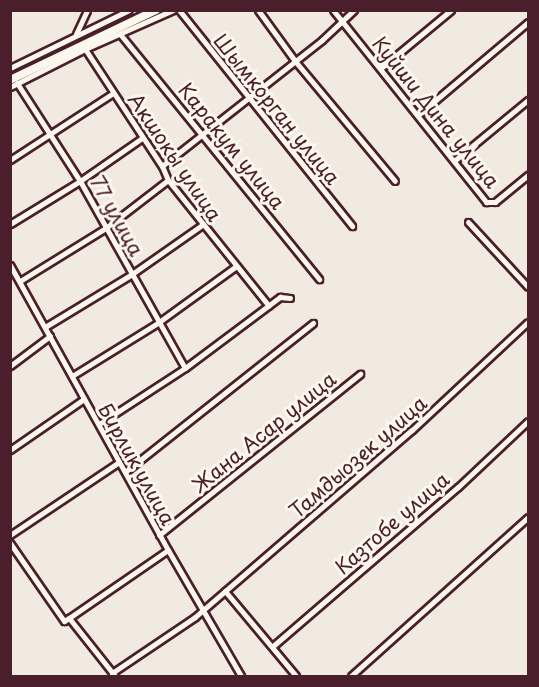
<!DOCTYPE html>
<html>
<head>
<meta charset="utf-8">
<style>
  body { margin:0 }
  #map { position:relative; width:539px; height:687px; overflow:hidden; background:#f0eae0; font-family:"Playpen Sans",sans-serif }
  div>[style] { position:absolute }
  [style*='--x'] { left:calc(var(--x)*1px); top:calc(var(--y)*1px); width:calc(var(--w)*1px); rotate:calc(var(--a)*1deg) }
  .roads { filter:drop-shadow(2px 0 #4a1f2b) drop-shadow(-2px 0 #4a1f2b) drop-shadow(0 2px #4a1f2b) drop-shadow(0 -2px #4a1f2b) }
  .minor>* { height:5px; margin:-2.5px; padding:0 2.5px; transform-origin:2.5px; border-radius:2.5px; background:#fbf7ec }
  .highway>* { height:8px; margin:-4px; padding:0 4px; transform-origin:4px; border-radius:4px; background:#fbf7ec }
  span { translate:-50% -50%; white-space:nowrap; text-align:center; line-height:1.15; -webkit-text-stroke:6px #fbf7ec; paint-order:stroke }
  .street-label { font-size:20px; color:#4a1f2b }
  .frame { position:absolute; inset:0; border:12px solid #4a1f2b; pointer-events:none }
</style>
</head>
<body>
<div id="map">
  <div class="roads">
    <div class="minor">
      <i style="--x:179;--y:10;--w:277;--a:51.3"></i>
      <i style="--x:258;--y:10;--w:63;--a:54"></i>
      <i style="--x:295;--y:61;--w:156;--a:50.2"></i>
      <i style="--x:333;--y:10;--w:246;--a:51.4"></i>
      <i style="--x:486;--y:202;--w:9;--a:0"></i>
      <i style="--x:495;--y:202;--w:43;--a:-39.3"></i>
      <i style="--x:76;--y:34;--w:26;--a:-65"></i>
      <i style="--x:120;--y:34;--w:316;--a:50.9"></i>
      <i style="--x:85;--y:49;--w:140;--a:56.7"></i>
      <i style="--x:162;--y:166;--w:15;--a:67"></i>
      <i style="--x:168;--y:180;--w:161;--a:51.3"></i>
      <i style="--x:10;--y:68;--w:132;--a:-26"></i>
      <i style="--x:381;--y:68;--w:91;--a:-39.6"></i>
      <i style="--x:17;--y:83;--w:117;--a:57.3"></i>
      <i style="--x:80;--y:181;--w:214;--a:60.7"></i>
      <i style="--x:10;--y:87;--w:84;--a:-26.9"></i>
      <i style="--x:85;--y:49;--w:96;--a:-23.9"></i>
      <i style="--x:418;--y:115;--w:144;--a:-40.2"></i>
      <i style="--x:10;--y:160;--w:123;--a:-33"></i>
      <i style="--x:454;--y:161;--w:96;--a:-39.5"></i>
      <i style="--x:162;--y:166;--w:204;--a:-38.2"></i>
      <i style="--x:322;--y:40;--w:44;--a:-43.2"></i>
      <i style="--x:468;--y:222;--w:88;--a:47.3"></i>
      <i style="--x:10;--y:224;--w:82;--a:-31.6"></i>
      <i style="--x:80;--y:181;--w:75;--a:-34.7"></i>
      <i style="--x:10;--y:265;--w:326;--a:61"></i>
      <i style="--x:168;--y:550;--w:146;--a:59.9"></i>
      <i style="--x:20;--y:281;--w:102;--a:-31.8"></i>
      <i style="--x:107;--y:227;--w:77;--a:-37.6"></i>
      <i style="--x:45;--y:327;--w:102;--a:-31.3"></i>
      <i style="--x:132;--y:274;--w:85;--a:-35"></i>
      <i style="--x:10;--y:366;--w:50;--a:-36.9"></i>
      <i style="--x:72;--y:376;--w:102;--a:-31.8"></i>
      <i style="--x:159;--y:322;--w:94;--a:-35.9"></i>
      <i style="--x:99;--y:424;--w:103;--a:-33.1"></i>
      <i style="--x:185;--y:368;--w:119;--a:-36.8"></i>
      <i style="--x:280;--y:297;--w:10;--a:6"></i>
      <i style="--x:10;--y:450;--w:90;--a:-34.6"></i>
      <i style="--x:125;--y:472;--w:240;--a:-38.4"></i>
      <i style="--x:10;--y:535;--w:131;--a:-33.8"></i>
      <i style="--x:159;--y:535;--w:258;--a:-38.7"></i>
      <i style="--x:10;--y:543;--w:95;--a:55.3"></i>
      <i style="--x:64;--y:621;--w:6;--a:-31"></i>
      <i style="--x:69;--y:618;--w:74;--a:51.6"></i>
      <i style="--x:225;--y:591;--w:111;--a:50.1"></i>
      <i style="--x:69;--y:618;--w:120;--a:-34.5"></i>
      <i style="--x:273;--y:646;--w:244;--a:-40.7"></i>
      <i style="--x:458;--y:487;--w:96;--a:-43.3"></i>
      <i style="--x:112;--y:673;--w:100;--a:-34"></i>
      <i style="--x:195;--y:617;--w:286;--a:-40.8"></i>
      <i style="--x:412;--y:430;--w:158;--a:-43"></i>
      <i style="--x:351;--y:676;--w:238;--a:-41.9"></i>
    </div>
    <div class="highway">
      <i style="--x:10;--y:80;--w:162;--a:-25.6"></i>
    </div>
  </div>
  <div class="street-label">
    <span style="left:277px;top:109px;rotate:51deg">Шымкорган улица</span>
    <span style="left:436px;top:112px;rotate:51deg">Куйши Дина улица</span>
    <span style="left:232px;top:146px;rotate:51deg">Каракум улица</span>
    <span style="left:175px;top:157px;rotate:56deg">Акшокы улица</span>
    <span style="left:117px;top:216px;rotate:61deg">77 улица</span>
    <span style="left:264px;top:432px;rotate:-39deg">Жана Асар улица</span>
    <span style="left:358px;top:457px;rotate:-41deg">Тамдыозек улица</span>
    <span style="left:137px;top:464px;rotate:61deg">Бирлик улица</span>
    <span style="left:392px;top:523px;rotate:-41deg">Казтобе улица</span>
  </div>
  <div class="frame"></div>
</div>
</body>
</html>
